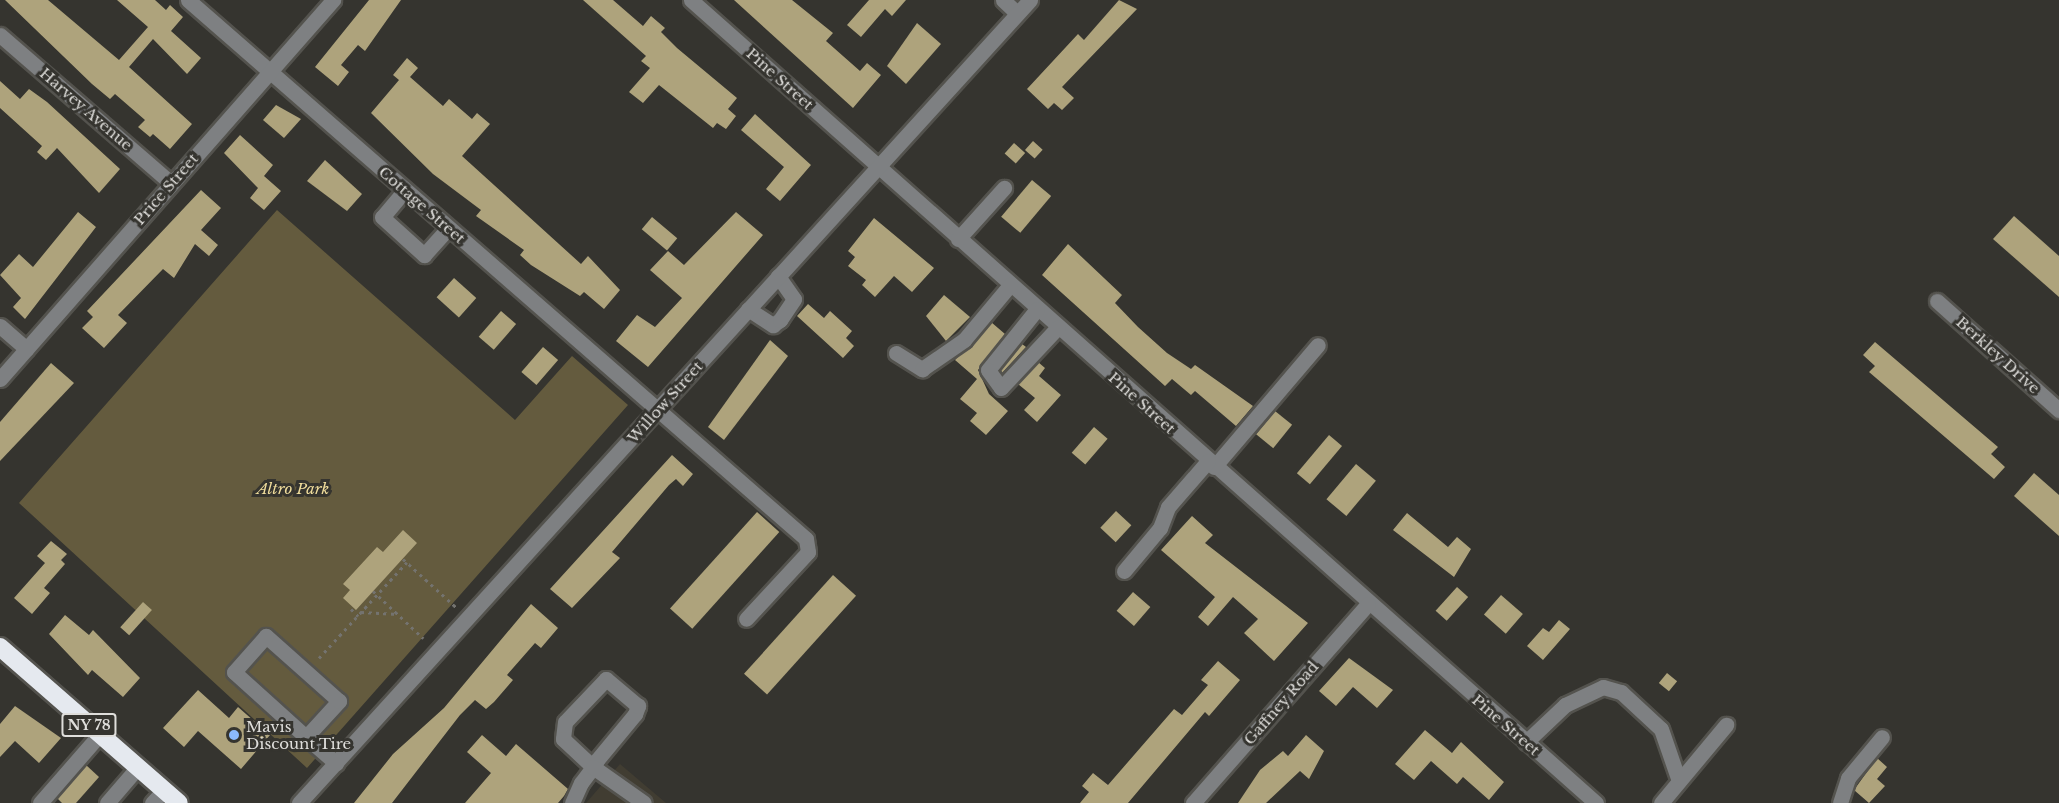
<!DOCTYPE html>
<html>
<head>
<meta charset="utf-8">
<style>
  body { margin:0 }
  #map { position:relative; width:2059px; height:803px; overflow:hidden; background:#35342f; font-family:"Libre Baskerville",serif }
  div>[style] { position:absolute }
  [style*='--x'] { left:calc(var(--x)*1px); top:calc(var(--y)*1px); width:calc(var(--w)*1px); rotate:calc(var(--a)*1deg) }
  .built>* { inset:0; background:#413d32 }
  .green>* { inset:0; background:#645b3e }
  .building>* { inset:0; background:#aea37c; transform-origin:0 0 }
  .path>* { height:3px; margin-top:-1.5px; transform-origin:0; background:repeating-linear-gradient(90deg,#74736f 0 3px,transparent 0 7.5px) }
  .roads { filter:drop-shadow(2px 0 #54534e) drop-shadow(-2px 0 #54534e) drop-shadow(0 2px #54534e) drop-shadow(0 -2px #54534e) }
  .minor>* { height:15px; margin:-7.5px; padding:0 7.5px; transform-origin:7.5px; border-radius:7.5px; background:#7e8082 }
  .highway>* { height:18px; margin:-9px; padding:0 9px; transform-origin:9px; border-radius:9px; background:#e5e9ef }
  .dots>* { width:16px; height:16px; translate:-50% -50%; box-sizing:border-box; border:3px solid #35342f; border-radius:50% }
  span { translate:-50% -50%; white-space:nowrap; text-align:center; line-height:1.15; -webkit-text-stroke:6px #35342f; paint-order:stroke }
  .shield-label span { padding:2px 4px; background:#35342f; border:2px solid; border-radius:4px; -webkit-text-stroke-width:0 }
  .shield-label { font-size:14px; color:#dfdedb; font-weight:700 }
  .street-label { font-size:15px; color:#dfdedb }
  .park-label { font-size:15px; color:#f0dd9c; font-style:italic }
  .poi-label { font-size:15px; color:#dfdedb }
  .left { translate:0 -50%; text-align:left }
</style>
</head>
<body>
<div id="map">
  <div class="built">
    <i style="clip-path:polygon(620px 764px,666px 803px,586px 803px)"></i>
  </div>
  <div class="green">
    <i style="clip-path:polygon(277px 210px,515px 420px,572px 356px,628px 405px,307px 768px,19px 503px)"></i>
  </div>
  <div class="building">
    <i style="clip-path:polygon(5px 0,48px 0,119px 60px,148px 27px,117px 0,155px 0,166px 10px,170px 5px,183px 17px,171px 31px,201px 58px,187px 74px,153px 39px,129px 67px,192px 124px,170px 149px,153px 134px,150px 137px,138px 127px,145px 120px,115px 94px,110px 99px,92px 84px)"></i>
    <i style="clip-path:polygon(369px 0,401px 0,365px 51px,358px 45px,341px 65px,349px 72px,338px 86px,315px 67px)"></i>
    <i style="clip-path:polygon(583px 0,613px 0,643px 26px,651px 16px,665px 28px,661px 32px,677px 48px,737px 98px,728px 109px,736px 116px,726px 129px,717px 123px,713px 128px,659px 85px,643px 103px,629px 92px,650px 68px,641px 61px,646px 56px)"></i>
    <i style="clip-path:polygon(734px 0,792px 0,833px 33px,826px 41px,860px 71px,867px 63px,881px 75px,853px 108px)"></i>
    <i style="clip-path:polygon(869px 0,906px 0,892px 16px,885px 9px,861px 37px,847px 25px)"></i>
    <i style="clip-path:polygon(1119px 0,1137px 9px,1062px 87px,1074px 98px,1062px 110px,1054px 103px,1048px 109px,1027px 89px,1078px 34px,1084px 40px)"></i>
    <i style="clip-path:polygon(917px 23px,941px 44px,906px 84px,887px 66px)"></i>
    <i style="clip-path:polygon(407px 58px,418px 68px,410px 77px,443px 106px,449px 99px,472px 119px,477px 113px,490px 124px,462px 156px,581px 264px,588px 256px,620px 290px,604px 309px,584px 292px,580px 296px,531px 265px,520px 255px,524px 250px,476px 216px,481px 210px,433px 174px,371px 113px,399px 80px,393px 75px)"></i>
    <i style="clip-path:polygon(0 81px,20px 99px,29px 89px,47px 102px,120px 169px,99px 193px,57px 148px,46px 160px,37px 152px,42px 146px,0 108px)"></i>
    <i style="clip-path:polygon(276px 105px,301px 119px,284px 138px,263px 120px)"></i>
    <i style="clip-path:polygon(755px 114px,811px 165px,780px 201px,766px 189px,784px 167px,741px 130px)"></i>
    <i style="clip-path:polygon(240px 135px,273px 165px,264px 176px,281px 191px,264px 210px,250px 198px,258px 188px,224px 153px)"></i>
    <i style="left:1033px;top:141px;width:13px;height:12px;rotate:42deg"></i>
    <i style="left:1014px;top:143px;width:15px;height:14px;rotate:42deg"></i>
    <i style="clip-path:polygon(325px 160px,362px 194px,347px 211px,307px 181px)"></i>
    <i style="left:1032px;top:180px;width:25px;height:48px;rotate:40deg"></i>
    <i style="clip-path:polygon(201px 190px,221px 208px,201px 230px,218px 245px,209px 256px,195px 244px,174px 278px,163px 269px,118px 315px,127px 323px,104px 348px,82px 328px,93px 317px,87px 311px)"></i>
    <i style="clip-path:polygon(78px 212px,96px 227px,25px 319px,13px 307px,21px 298px,0 275px,19px 254px,33px 267px)"></i>
    <i style="clip-path:polygon(736px 212px,763px 235px,648px 367px,616px 341px,637px 315px,655px 327px,682px 298px,650px 270px,668px 251px,684px 265px)"></i>
    <i style="clip-path:polygon(2014px 216px,2059px 256px,2059px 297px,1993px 239px)"></i>
    <i style="left:652px;top:217px;width:33px;height:16px;rotate:40deg"></i>
    <i style="clip-path:polygon(874px 218px,934px 268px,912px 292px,894px 276px,875px 297px,862px 285px,866px 280px,848px 266px,855px 257px,848px 251px)"></i>
    <i style="clip-path:polygon(1068px 244px,1122px 295px,1115px 303px,1138px 327px,1167px 353px,1191px 369px,1195px 365px,1253px 406px,1236px 426px,1195px 391px,1191px 395px,1172px 379px,1165px 386px,1042px 275px)"></i>
    <i style="left:454px;top:278px;width:30px;height:26px;rotate:42deg"></i>
    <i style="clip-path:polygon(944px 295px,970px 317px,946px 341px,926px 316px)"></i>
    <i style="clip-path:polygon(808px 304px,824px 318px,830px 311px,852px 331px,846px 338px,854px 346px,843px 358px,797px 316px)"></i>
    <i style="left:501px;top:311px;width:20px;height:34px;rotate:41deg"></i>
    <i style="clip-path:polygon(991px 322px,1005px 334px,978px 370px,989px 394px,1008px 411px,986px 435px,970px 421px,977px 413px,960px 399px,977px 379px,955px 360px)"></i>
    <i style="clip-path:polygon(770px 340px,788px 356px,724px 440px,708px 427px)"></i>
    <i style="clip-path:polygon(1875px 342px,1998px 447px,1991px 454px,2005px 467px,1994px 479px,1869px 372px,1875px 366px,1863px 355px)"></i>
    <i style="clip-path:polygon(1022px 344px,1026px 347px,1002px 373px,1000px 370px)"></i>
    <i style="left:543px;top:347px;width:20px;height:33px;rotate:41deg"></i>
    <i style="clip-path:polygon(1038px 362px,1045px 368px,1039px 376px,1061px 395px,1037px 422px,1024px 410px,1035px 398px,1018px 384px)"></i>
    <i style="clip-path:polygon(51px 363px,74px 383px,0 461px,0 422px)"></i>
    <i style="left:1275px;top:411px;width:22px;height:30px;rotate:39deg"></i>
    <i style="left:1094px;top:427px;width:18px;height:34px;rotate:41deg"></i>
    <i style="left:1329px;top:435px;width:17px;height:50px;rotate:40deg"></i>
    <i style="clip-path:polygon(672px 455px,693px 474px,683px 486px,676px 479px,669px 485px,612px 552px,620px 558px,572px 608px,550px 589px)"></i>
    <i style="left:1356px;top:464px;width:26px;height:46px;rotate:40deg"></i>
    <i style="clip-path:polygon(2034px 473px,2059px 495px,2059px 536px,2014px 496px)"></i>
    <i style="left:1116px;top:511px;width:21px;height:23px;rotate:43deg"></i>
    <i style="left:757px;top:512px;width:30px;height:130px;rotate:42deg"></i>
    <i style="clip-path:polygon(1407px 513px,1448px 547px,1457px 537px,1471px 549px,1454px 577px,1393px 530px)"></i>
    <i style="clip-path:polygon(1192px 516px,1213px 535px,1205px 543px,1308px 623px,1274px 661px,1244px 633px,1258px 619px,1233px 597px,1208px 626px,1198px 617px,1215px 597px,1161px 550px)"></i>
    <i style="clip-path:polygon(403px 530px,417px 543px,356px 610px,343px 598px,350px 590px,343px 584px,377px 547px,383px 552px)"></i>
    <i style="clip-path:polygon(51px 541px,67px 554px,61px 560px,65px 564px,44px 588px,50px 593px,32px 614px,14px 598px,45px 563px,37px 556px)"></i>
    <i style="left:833px;top:575px;width:31px;height:133px;rotate:42deg"></i>
    <i style="left:1457px;top:587px;width:15px;height:32px;rotate:42deg"></i>
    <i style="left:1133px;top:592px;width:23px;height:25px;rotate:41deg"></i>
    <i style="left:1501px;top:595px;width:29px;height:26px;rotate:41deg"></i>
    <i style="left:143px;top:602px;width:12px;height:34px;rotate:42deg"></i>
    <i style="clip-path:polygon(531px 604px,558px 628px,541px 648px,535px 643px,507px 675px,513px 680px,494px 702px,486px 709px,475px 700px,460px 715px,392px 803px,354px 803px,393px 754px,444px 708px)"></i>
    <i style="clip-path:polygon(65px 615px,89px 635px,93px 630px,140px 678px,123px 697px,92px 670px,88px 675px,49px 634px)"></i>
    <i style="clip-path:polygon(1559px 620px,1570px 629px,1543px 660px,1527px 646px,1543px 628px,1549px 632px)"></i>
    <i style="clip-path:polygon(1349px 658px,1393px 690px,1377px 708px,1353px 687px,1336px 706px,1319px 691px)"></i>
    <i style="clip-path:polygon(1218px 661px,1240px 680px,1209px 716px,1205px 712px,1128px 803px,1080px 803px,1089px 792px,1082px 786px,1093px 773px,1108px 785px,1174px 709px,1182px 715px,1208px 685px,1201px 680px)"></i>
    <i style="left:1667px;top:673px;width:13px;height:13px;rotate:39deg"></i>
    <i style="clip-path:polygon(198px 690px,229px 718px,238px 707px,270px 735px,241px 769px,198px 731px,184px 747px,163px 728px)"></i>
    <i style="clip-path:polygon(15px 706px,61px 738px,39px 763px,15px 741px,0 757px,0 724px)"></i>
    <i style="clip-path:polygon(1425px 730px,1452px 753px,1461px 742px,1504px 782px,1489px 800px,1463px 777px,1457px 784px,1431px 761px,1414px 780px,1395px 764px)"></i>
    <i style="clip-path:polygon(482px 735px,506px 756px,516px 744px,568px 789px,564px 796px,558px 803px,465px 803px,491px 773px,467px 752px)"></i>
    <i style="clip-path:polygon(1306px 735px,1324px 751px,1309px 779px,1300px 771px,1266px 803px,1238px 803px,1260px 770px,1283px 751px,1288px 756px)"></i>
    <i style="clip-path:polygon(1877px 758px,1887px 767px,1877px 779px,1885px 786px,1869px 803px,1854px 790px)"></i>
    <i style="clip-path:polygon(86px 765px,99px 777px,76px 803px,62px 803px,57px 798px)"></i>
  </div>
  <div class="path">
    <i style="--x:403;--y:559;--w:73;--a:42.2"></i>
    <i style="--x:373;--y:591;--w:69;--a:43.2"></i>
    <i style="--x:351;--y:609;--w:10;--a:45"></i>
    <i style="--x:361;--y:612;--w:37;--a:3"></i>
    <i style="--x:319;--y:658;--w:130;--a:-47.5"></i>
  </div>
  <div class="roads">
    <div class="minor">
      <i style="--x:188;--y:0;--w:820;--a:41.09"></i>
      <i style="--x:806;--y:539;--w:13;--a:81"></i>
      <i style="--x:808;--y:552;--w:91;--a:132.8"></i>
      <i style="--x:691;--y:0;--w:1210;--a:41.58"></i>
      <i style="--x:1003;--y:0;--w:19;--a:43"></i>
      <i style="--x:0;--y:35;--w:226;--a:40.9"></i>
      <i style="--x:405;--y:190;--w:35;--a:130"></i>
      <i style="--x:382;--y:217;--w:57;--a:42.1"></i>
      <i style="--x:424;--y:255;--w:36;--a:-48"></i>
      <i style="--x:958;--y:239;--w:69;--a:-48"></i>
      <i style="--x:1937;--y:301;--w:164;--a:41.8"></i>
      <i style="--x:748;--y:309;--w:30;--a:33"></i>
      <i style="--x:773;--y:325;--w:9;--a:-36"></i>
      <i style="--x:780;--y:320;--w:25;--a:-56"></i>
      <i style="--x:794;--y:299;--w:28;--a:-125"></i>
      <i style="--x:1037;--y:309;--w:78;--a:128.8"></i>
      <i style="--x:988;--y:370;--w:22;--a:54"></i>
      <i style="--x:1001;--y:388;--w:83;--a:-46.9"></i>
      <i style="--x:0;--y:326;--w:35;--a:41"></i>
      <i style="--x:896;--y:353;--w:31;--a:32"></i>
      <i style="--x:922;--y:369;--w:51;--a:-34.6"></i>
      <i style="--x:964;--y:340;--w:72;--a:-50.1"></i>
      <i style="--x:0;--y:379;--w:505;--a:-48.7"></i>
      <i style="--x:1214;--y:467;--w:160;--a:-49.6"></i>
      <i style="--x:1124;--y:571;--w:56;--a:-50.1"></i>
      <i style="--x:1160;--y:528;--w:22;--a:-69"></i>
      <i style="--x:1168;--y:507;--w:61;--a:-49"></i>
      <i style="--x:306;--y:737;--w:49;--a:-47.5"></i>
      <i style="--x:339;--y:701;--w:98;--a:-138.3"></i>
      <i style="--x:266;--y:636;--w:48;--a:131.6"></i>
      <i style="--x:234;--y:672;--w:97;--a:42.1"></i>
      <i style="--x:306;--y:737;--w:40;--a:41"></i>
      <i style="--x:1526;--y:742;--w:54;--a:-43.5"></i>
      <i style="--x:1565;--y:705;--w:42;--a:-25.3"></i>
      <i style="--x:1603;--y:687;--w:19;--a:16"></i>
      <i style="--x:1621;--y:692;--w:54;--a:42.8"></i>
      <i style="--x:1661;--y:729;--w:55;--a:70.9"></i>
      <i style="--x:40;--y:803;--w:91;--a:-49"></i>
      <i style="--x:107;--y:803;--w:48;--a:-49.3"></i>
      <i style="--x:152;--y:803;--w:18;--a:-47"></i>
      <i style="--x:299;--y:803;--w:1086;--a:-47.69"></i>
      <i style="--x:572;--y:803;--w:22;--a:-66"></i>
      <i style="--x:581;--y:783;--w:20;--a:-53"></i>
      <i style="--x:593;--y:767;--w:8;--a:-60"></i>
      <i style="--x:597;--y:760;--w:60;--a:-50.4"></i>
      <i style="--x:635;--y:714;--w:9;--a:-69"></i>
      <i style="--x:638;--y:706;--w:42;--a:-139.8"></i>
      <i style="--x:606;--y:679;--w:59;--a:133.6"></i>
      <i style="--x:565;--y:722;--w:17;--a:97"></i>
      <i style="--x:563;--y:739;--w:41;--a:43"></i>
      <i style="--x:593;--y:767;--w:62;--a:35.2"></i>
      <i style="--x:1193;--y:803;--w:265;--a:-48.7"></i>
      <i style="--x:1661;--y:803;--w:102;--a:-50.2"></i>
      <i style="--x:1840;--y:803;--w:26;--a:-72"></i>
      <i style="--x:1848;--y:778;--w:53;--a:-50.3"></i>
    </div>
    <div class="highway">
      <i style="--x:0;--y:647;--w:237;--a:41.1"></i>
    </div>
  </div>
  <div class="dots">
    <i style="left:234px;top:735px;background:#8cb9fc"></i>
  </div>
  <div class="shield-label">
    <span style="left:89px;top:725px">NY 78</span>
  </div>
  <div class="street-label">
    <span style="left:780px;top:79px;rotate:42deg">Pine Street</span>
    <span style="left:86px;top:109px;rotate:41deg">Harvey Avenue</span>
    <span style="left:166px;top:189px;rotate:-49deg">Price Street</span>
    <span style="left:422px;top:205px;rotate:41deg">Cottage Street</span>
    <span style="left:1998px;top:355px;rotate:42deg">Berkley Drive</span>
    <span style="left:665px;top:402px;rotate:-48deg">Willow Street</span>
    <span style="left:1142px;top:403px;rotate:42deg">Pine Street</span>
    <span style="left:1281px;top:703px;rotate:-49deg">Gaffney Road</span>
    <span style="left:1506px;top:725px;rotate:41deg">Pine Street</span>
  </div>
  <div class="park-label">
    <span style="left:293px;top:489px">Altro Park</span>
  </div>
  <div class="poi-label">
    <span class="left" style="left:246px;top:735px">Mavis<br>Discount Tire</span>
  </div>
</div>
</body>
</html>
